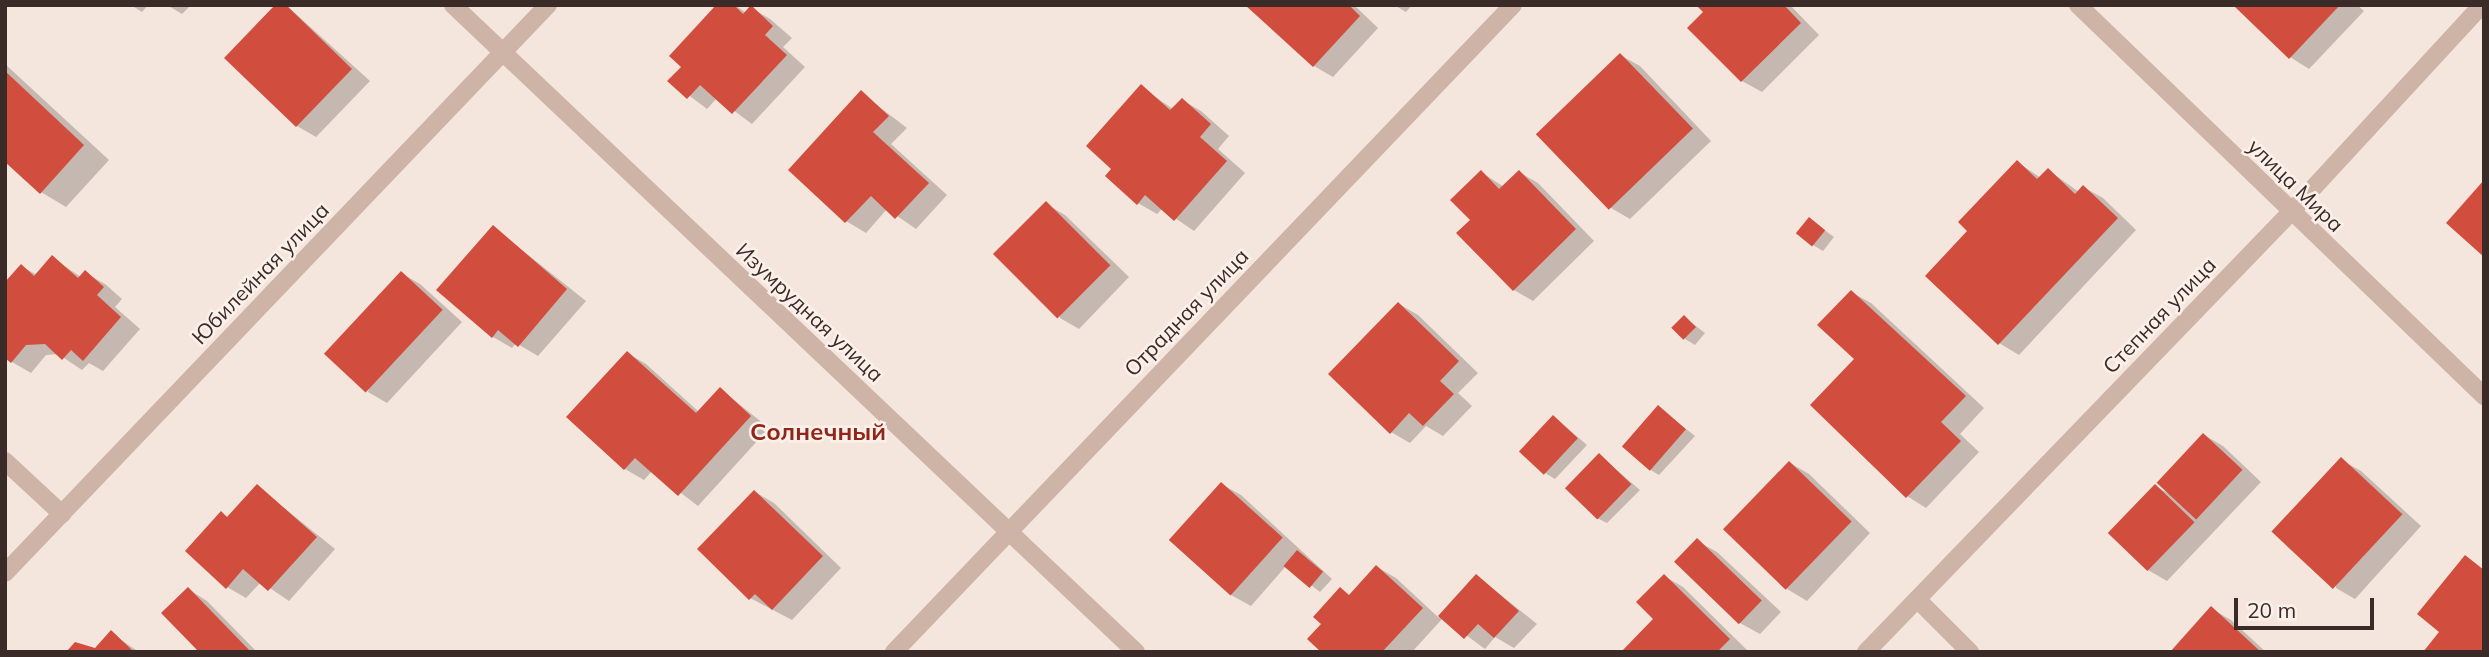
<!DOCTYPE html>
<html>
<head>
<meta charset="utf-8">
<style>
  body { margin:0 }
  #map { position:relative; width:2489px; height:657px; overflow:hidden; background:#f5e6dd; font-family:Mulish,sans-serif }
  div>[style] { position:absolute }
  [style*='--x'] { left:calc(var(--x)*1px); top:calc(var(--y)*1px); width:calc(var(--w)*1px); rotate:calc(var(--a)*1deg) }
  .shadow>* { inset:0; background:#0003 }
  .building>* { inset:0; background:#d14d3e; transform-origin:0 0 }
  .minor>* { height:18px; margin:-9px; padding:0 9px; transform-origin:9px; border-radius:9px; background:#ceb3a7 }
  span { translate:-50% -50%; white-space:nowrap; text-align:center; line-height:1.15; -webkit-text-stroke:5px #fbf1ea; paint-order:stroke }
  .street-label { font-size:21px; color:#3a2b28 }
  .quarter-label { font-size:24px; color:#912519; font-weight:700 }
  .frame { position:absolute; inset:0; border:7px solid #3a2b28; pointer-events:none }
  .scale { position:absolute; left:2234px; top:598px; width:140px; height:32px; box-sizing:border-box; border:4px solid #3a2b28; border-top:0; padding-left:9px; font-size:21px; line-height:24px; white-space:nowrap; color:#3a2b28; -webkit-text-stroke:5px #fbf1ea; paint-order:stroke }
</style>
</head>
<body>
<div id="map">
  <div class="shadow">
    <i style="clip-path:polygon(131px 5px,148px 5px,142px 12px)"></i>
    <i style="clip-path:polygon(167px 5px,191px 5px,182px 14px)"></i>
    <i style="clip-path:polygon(286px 5px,370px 81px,316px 137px,297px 126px)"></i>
    <i style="clip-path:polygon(718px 5px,735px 5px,746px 13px,751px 8px,770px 19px,792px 38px,783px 47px,805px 67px,752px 124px,717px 98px,707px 109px,670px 81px,683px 67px)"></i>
    <i style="clip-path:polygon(1354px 5px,1378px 28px,1333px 77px,1314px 66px,1249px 6px)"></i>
    <i style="clip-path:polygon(1394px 5px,1412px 5px,1406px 12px)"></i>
    <i style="clip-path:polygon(1698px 5px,1790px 5px,1819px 35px,1762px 92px,1742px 81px,1690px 28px,1705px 12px)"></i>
    <i style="clip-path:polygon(2235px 5px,2357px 5px,2364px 11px,2309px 69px,2290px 57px)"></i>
    <i style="clip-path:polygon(1620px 55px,1640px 66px,1711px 141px,1630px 219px,1611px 208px)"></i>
    <i style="clip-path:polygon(5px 64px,109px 160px,66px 207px,41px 192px,5px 160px)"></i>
    <i style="clip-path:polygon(1141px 87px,1173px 109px,1182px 100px,1201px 111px,1229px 136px,1218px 149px,1245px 173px,1194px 231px,1162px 209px,1157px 214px,1138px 203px,1114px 169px)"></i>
    <i style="clip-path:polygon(861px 93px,907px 128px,891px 144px,947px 195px,916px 229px,887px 209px,866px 233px,846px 221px)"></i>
    <i style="clip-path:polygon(2017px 162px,2041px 178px,2048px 170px,2079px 192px,2083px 187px,2103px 198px,2136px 230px,2019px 355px,1999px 343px,1970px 231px)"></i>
    <i style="clip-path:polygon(1481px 172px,1504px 187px,1519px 172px,1538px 183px,1594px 241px,1533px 301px,1514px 290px)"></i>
    <i style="clip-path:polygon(1046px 204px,1065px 215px,1129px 277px,1079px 329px,1060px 318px)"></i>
    <i style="clip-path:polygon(1809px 219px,1834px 237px,1823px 251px,1813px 245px)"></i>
    <i style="clip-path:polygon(493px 227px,586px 301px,538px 356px,516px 343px,512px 348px,493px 337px)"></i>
    <i style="clip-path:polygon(52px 258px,81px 277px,85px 273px,105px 284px,122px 299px,115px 307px,140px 329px,103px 371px,89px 363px,82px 370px,58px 354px,46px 355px,31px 373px,12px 362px,21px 266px,37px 275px)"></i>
    <i style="clip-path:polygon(401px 273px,420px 284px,462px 322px,387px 403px,368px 392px)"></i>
    <i style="clip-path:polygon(1851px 292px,1871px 303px,1984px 408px,1960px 434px,1979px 452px,1926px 508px,1907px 496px,1856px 359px)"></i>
    <i style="clip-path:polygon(1399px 304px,1418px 315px,1478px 373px,1458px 393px,1472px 406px,1443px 436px,1426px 426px,1410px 443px,1391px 432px)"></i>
    <i style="clip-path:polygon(1684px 317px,1705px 333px,1695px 345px,1685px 339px)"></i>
    <i style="clip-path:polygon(627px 353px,646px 364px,699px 412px,720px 389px,769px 428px,698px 506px,652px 471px,644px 480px,625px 469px)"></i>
    <i style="clip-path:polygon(1659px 408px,1695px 436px,1659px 475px,1649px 469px)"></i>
    <i style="clip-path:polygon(1554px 417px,1587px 445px,1555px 479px,1545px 473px)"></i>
    <i style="clip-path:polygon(2204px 435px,2223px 446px,2261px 482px,2167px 581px,2148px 570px,2155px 486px,2168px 493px)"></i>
    <i style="clip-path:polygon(1599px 455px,1640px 490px,1607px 523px,1597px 518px)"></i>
    <i style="clip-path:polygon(2341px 460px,2361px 471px,2421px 526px,2355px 599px,2336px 588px)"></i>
    <i style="clip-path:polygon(1790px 463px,1809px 474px,1870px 533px,1807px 601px,1787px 589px)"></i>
    <i style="clip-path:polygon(1221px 484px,1241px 495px,1332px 579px,1320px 592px,1286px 566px,1251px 606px,1231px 595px,1171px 540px)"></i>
    <i style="clip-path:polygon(257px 486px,335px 549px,289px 601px,261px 582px,246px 598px,227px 587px,221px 513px,229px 518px)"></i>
    <i style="clip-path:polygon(755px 492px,774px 503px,841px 568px,792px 620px,750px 598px)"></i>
    <i style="clip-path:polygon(1697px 541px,1717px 552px,1781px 612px,1760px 634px,1740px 623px,1677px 562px)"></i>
    <i style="clip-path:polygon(1377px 567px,1396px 578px,1439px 618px,1477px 576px,1537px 624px,1514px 648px,1495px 637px,1485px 649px,1443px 618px,1412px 652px,1322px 652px,1323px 624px,1340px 590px,1351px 596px)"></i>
    <i style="clip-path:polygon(1664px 576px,1683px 587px,1748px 651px,1623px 652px,1656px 619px)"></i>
    <i style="clip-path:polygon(188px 589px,207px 601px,257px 652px,201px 652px)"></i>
    <i style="clip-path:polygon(2212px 609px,2231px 620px,2266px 652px,2172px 652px)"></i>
    <i style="clip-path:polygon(111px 633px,139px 652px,69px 652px,95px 650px)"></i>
  </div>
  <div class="building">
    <i style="clip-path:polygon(275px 5px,286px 5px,352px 69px,296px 127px,224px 58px)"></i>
    <i style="clip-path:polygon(716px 5px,734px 5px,743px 14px,751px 5px,773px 26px,765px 35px,787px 55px,732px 114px,700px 85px,687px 99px,667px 81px,681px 67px,669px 56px)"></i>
    <i style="clip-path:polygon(1245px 5px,1349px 5px,1360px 16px,1313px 67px)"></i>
    <i style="clip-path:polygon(1696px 5px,1784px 5px,1801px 23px,1741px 82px,1687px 28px,1703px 12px)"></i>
    <i style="clip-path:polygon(2233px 5px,2340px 5px,2289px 59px)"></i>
    <i style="left:1620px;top:53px;width:105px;height:117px;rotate:46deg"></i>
    <i style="clip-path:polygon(5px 71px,84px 145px,40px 194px,5px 162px)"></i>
    <i style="clip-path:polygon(1141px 84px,1170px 110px,1182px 98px,1211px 124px,1200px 137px,1227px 161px,1174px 221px,1145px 195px,1137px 205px,1105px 176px,1111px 169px,1086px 146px)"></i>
    <i style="clip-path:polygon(861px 90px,889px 116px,873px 132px,929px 183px,895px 219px,871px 196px,845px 223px,788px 170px)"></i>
    <i style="clip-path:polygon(2017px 160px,2037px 179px,2048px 168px,2075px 194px,2083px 185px,2118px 218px,1998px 345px,1925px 276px,1967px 231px,1958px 222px)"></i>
    <i style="clip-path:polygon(1481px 170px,1499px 189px,1519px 170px,1576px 229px,1513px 291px,1456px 233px,1470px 220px,1450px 200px)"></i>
    <i style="clip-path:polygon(2484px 180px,2484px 257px,2446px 223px)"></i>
    <i style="left:1046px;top:201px;width:91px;height:75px;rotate:45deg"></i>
    <i style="left:1809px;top:217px;width:21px;height:21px;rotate:39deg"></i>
    <i style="clip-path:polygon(493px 225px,567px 289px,518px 347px,498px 330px,492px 338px,436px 290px)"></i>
    <i style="clip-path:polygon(52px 255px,78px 278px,85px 270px,104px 287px,97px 295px,121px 317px,83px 361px,71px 350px,62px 360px,45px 344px,26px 345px,11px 363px,5px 358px,5px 282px,21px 264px,34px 276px)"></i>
    <i style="left:401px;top:271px;width:57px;height:113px;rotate:43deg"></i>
    <i style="clip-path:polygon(1851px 290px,1966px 396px,1941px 422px,1961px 441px,1906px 498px,1810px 405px,1854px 359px,1817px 325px)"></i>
    <i style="clip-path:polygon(1398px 302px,1459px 361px,1440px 381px,1454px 394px,1423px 426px,1409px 413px,1390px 434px,1328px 374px)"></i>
    <i style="left:1684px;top:315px;width:17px;height:18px;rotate:45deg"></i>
    <i style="clip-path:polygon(627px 351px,696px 413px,720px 387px,751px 416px,678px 496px,635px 458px,624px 470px,566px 417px)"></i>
    <i style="left:1658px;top:405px;width:37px;height:55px;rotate:41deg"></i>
    <i style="left:1553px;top:415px;width:34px;height:50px;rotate:43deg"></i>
    <i style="left:2203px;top:433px;width:54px;height:68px;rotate:43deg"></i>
    <i style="left:1599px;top:453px;width:45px;height:49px;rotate:44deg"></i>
    <i style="left:2341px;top:457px;width:84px;height:102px;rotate:43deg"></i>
    <i style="left:1789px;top:461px;width:87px;height:95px;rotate:44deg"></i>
    <i style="left:1221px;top:482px;width:83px;height:78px;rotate:42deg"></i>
    <i style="clip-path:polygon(257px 484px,317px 537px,268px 591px,243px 569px,226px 589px,185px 551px,221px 511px,227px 517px)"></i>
    <i style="left:2155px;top:484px;width:55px;height:68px;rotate:44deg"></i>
    <i style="clip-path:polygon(754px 490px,823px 556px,772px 610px,755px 594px,749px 600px,697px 549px)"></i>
    <i style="left:1697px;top:538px;width:90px;height:33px;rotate:44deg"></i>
    <i style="left:1297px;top:550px;width:34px;height:21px;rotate:40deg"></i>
    <i style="clip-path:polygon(2465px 555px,2484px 570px,2484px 652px,2423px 652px,2439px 632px,2417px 614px)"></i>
    <i style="clip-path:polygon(1376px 565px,1423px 608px,1382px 652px,1321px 652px,1307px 639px,1321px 624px,1313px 617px,1340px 587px,1349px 595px)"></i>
    <i style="clip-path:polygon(1476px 574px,1519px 611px,1494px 638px,1478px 624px,1464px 639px,1438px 616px)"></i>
    <i style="clip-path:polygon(1664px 574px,1730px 639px,1717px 652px,1621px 652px,1653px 619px,1636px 602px)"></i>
    <i style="clip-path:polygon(188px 587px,251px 652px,199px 652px,161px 613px)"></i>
    <i style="clip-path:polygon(2211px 606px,2261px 652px,2170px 652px)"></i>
    <i style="clip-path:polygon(111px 630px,134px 652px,66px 652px,75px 642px,95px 648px)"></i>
  </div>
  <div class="minor">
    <i style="--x:453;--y:5;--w:941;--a:43.45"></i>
    <i style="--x:2078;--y:5;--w:564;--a:43.92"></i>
    <i style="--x:5;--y:461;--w:78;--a:42.9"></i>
    <i style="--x:5;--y:573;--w:786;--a:-46.29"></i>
    <i style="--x:1917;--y:599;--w:75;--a:45"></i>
    <i style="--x:894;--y:652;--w:895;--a:-46.27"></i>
    <i style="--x:1866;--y:652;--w:612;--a:-45.99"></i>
    <i style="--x:2291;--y:212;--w:282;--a:-47.3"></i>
  </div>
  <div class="street-label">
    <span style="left:2296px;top:185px;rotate:44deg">улица Мира</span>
    <span style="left:260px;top:273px;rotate:-46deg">Юбилейная улица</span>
    <span style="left:810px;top:312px;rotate:43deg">Изумрудная улица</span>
    <span style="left:1186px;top:312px;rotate:-46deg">Отрадная улица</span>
    <span style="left:2159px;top:315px;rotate:-46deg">Степная улица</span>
  </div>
  <div class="quarter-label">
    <span style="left:818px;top:432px">Солнечный</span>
  </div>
  <div class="frame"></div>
  <div class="scale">20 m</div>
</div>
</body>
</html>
